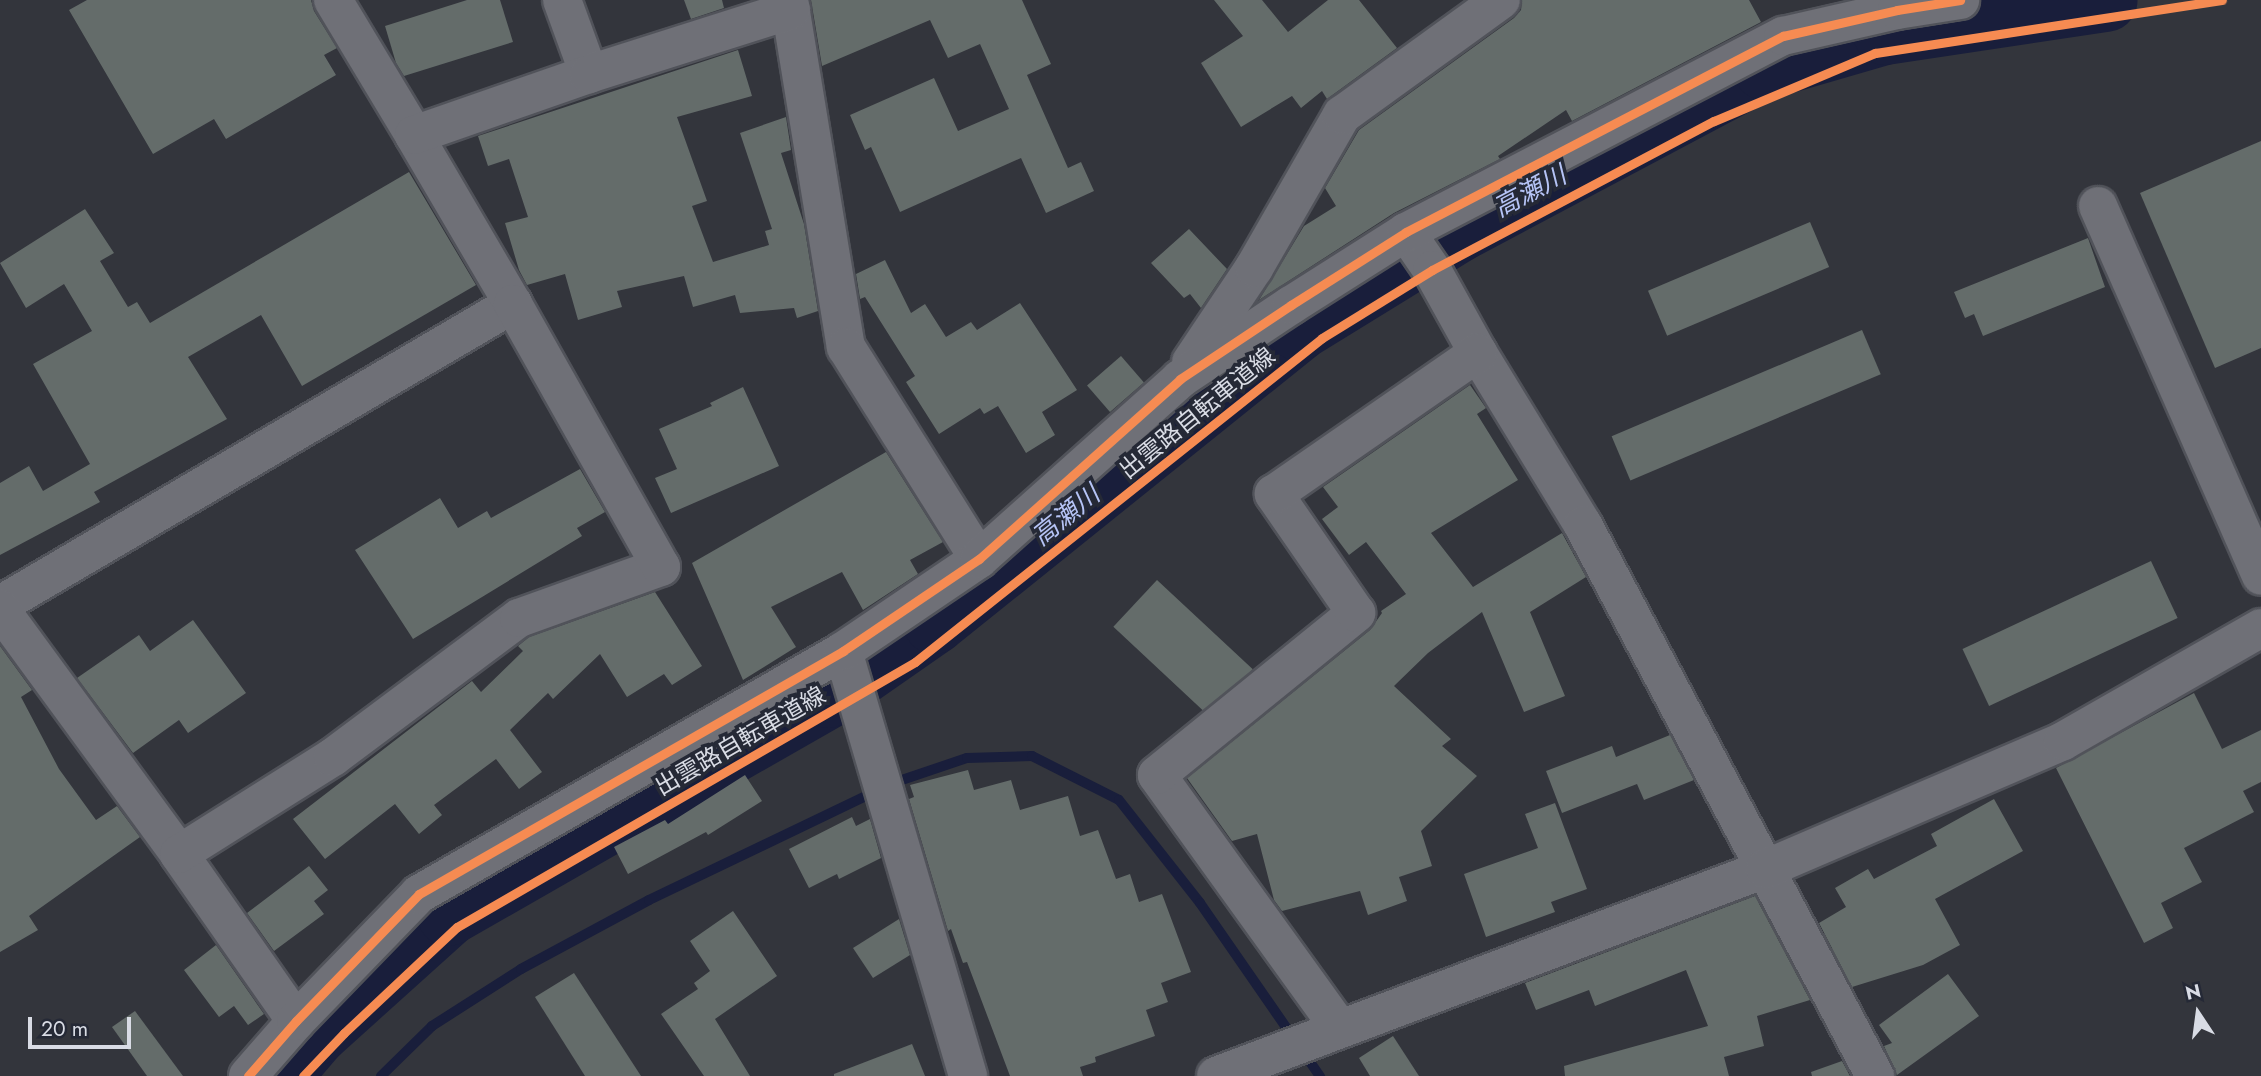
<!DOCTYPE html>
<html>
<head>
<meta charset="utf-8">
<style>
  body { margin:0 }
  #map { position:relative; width:2261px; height:1076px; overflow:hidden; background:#33353c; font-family:Jost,"Noto Sans JP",sans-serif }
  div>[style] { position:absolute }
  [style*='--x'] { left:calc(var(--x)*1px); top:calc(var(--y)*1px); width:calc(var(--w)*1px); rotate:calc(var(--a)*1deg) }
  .stream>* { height:10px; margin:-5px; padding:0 5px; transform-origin:5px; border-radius:5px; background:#191e3b }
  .river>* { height:63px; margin:-31.5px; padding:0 31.5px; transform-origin:31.5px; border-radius:31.5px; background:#191e3b }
  .building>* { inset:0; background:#646c6a; transform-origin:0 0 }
  .roads { filter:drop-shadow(2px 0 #51535a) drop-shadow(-2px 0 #51535a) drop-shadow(0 2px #51535a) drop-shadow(0 -2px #51535a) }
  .minor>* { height:38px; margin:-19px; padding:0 19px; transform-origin:19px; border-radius:19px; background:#6f7077 }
  .cycleway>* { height:9px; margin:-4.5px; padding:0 4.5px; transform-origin:4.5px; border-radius:4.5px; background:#f68b52 }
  span { translate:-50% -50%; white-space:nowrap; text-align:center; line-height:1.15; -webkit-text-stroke:7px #252936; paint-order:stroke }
  .street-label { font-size:24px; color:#d9dce5 }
  .water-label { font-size:26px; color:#b6c4f6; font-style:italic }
  .north { position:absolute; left:2163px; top:978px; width:70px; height:70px; -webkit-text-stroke:5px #252936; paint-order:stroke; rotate:347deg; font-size:19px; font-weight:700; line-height:28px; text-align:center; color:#d9dce5 }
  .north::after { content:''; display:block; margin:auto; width:24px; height:32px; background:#d9dce5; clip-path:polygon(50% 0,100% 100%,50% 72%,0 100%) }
  .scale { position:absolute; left:28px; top:1017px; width:103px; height:32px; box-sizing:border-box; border:4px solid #d9dce5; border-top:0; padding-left:9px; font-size:21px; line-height:24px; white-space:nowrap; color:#d9dce5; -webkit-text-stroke:5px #252936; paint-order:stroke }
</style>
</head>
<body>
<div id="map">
  <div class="stream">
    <i style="--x:890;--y:784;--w:81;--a:-18.7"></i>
    <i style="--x:967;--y:758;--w:65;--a:-1.8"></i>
    <i style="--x:1032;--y:756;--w:97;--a:26.8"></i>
    <i style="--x:1119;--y:800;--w:131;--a:51.8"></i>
    <i style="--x:1200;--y:903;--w:211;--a:55.3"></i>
    <i style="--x:381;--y:1076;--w:71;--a:-44.4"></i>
    <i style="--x:432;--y:1026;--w:106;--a:-32.6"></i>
    <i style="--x:521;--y:969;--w:145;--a:-28.3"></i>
    <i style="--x:649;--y:900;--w:252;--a:-25.6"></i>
  </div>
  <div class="river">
    <i style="--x:279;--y:1076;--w:57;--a:-49.3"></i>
    <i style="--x:316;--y:1033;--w:178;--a:-42"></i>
    <i style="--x:448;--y:914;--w:438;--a:-29.8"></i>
    <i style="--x:828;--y:696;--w:129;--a:-34.9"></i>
    <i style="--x:934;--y:622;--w:467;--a:-38.8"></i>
    <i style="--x:1298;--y:329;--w:187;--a:-31.6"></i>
    <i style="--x:1457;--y:231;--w:348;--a:-28"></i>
    <i style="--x:1764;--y:68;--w:125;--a:-16.3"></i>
    <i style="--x:1884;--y:33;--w:224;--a:-8.5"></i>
  </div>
  <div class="building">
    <i style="clip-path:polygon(87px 0,311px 0,314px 11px,337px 48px,324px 55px,336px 75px,226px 139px,214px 119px,153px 154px,69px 10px)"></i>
    <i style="clip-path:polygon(467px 0,500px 0,513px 42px,404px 76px,396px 63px,385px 26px)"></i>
    <i style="clip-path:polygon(684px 0,722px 0,724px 8px,691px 19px)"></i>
    <i style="clip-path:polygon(811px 0,1022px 0,1051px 64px,1027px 75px,1068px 168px,1081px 162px,1094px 191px,1046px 213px,1021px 158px,900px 212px,871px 147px,865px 150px,850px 115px,934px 78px,958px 131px,1009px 109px,980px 44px,948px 58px,930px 20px,822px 66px)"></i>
    <i style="clip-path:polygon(1214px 0,1262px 0,1288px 32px,1328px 0,1359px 0,1397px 48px,1327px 99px,1322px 91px,1301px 108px,1292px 96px,1241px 127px,1201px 63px,1243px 36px)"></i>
    <i style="clip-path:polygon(1522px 0,1749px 0,1761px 22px,1572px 121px,1566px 110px,1498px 156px,1500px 159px,1394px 213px,1259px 300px,1304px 226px,1336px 206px,1325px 188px,1359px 130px,1514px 18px,1521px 10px)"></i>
    <i style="clip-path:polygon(738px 50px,752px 96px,677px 117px,707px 201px,692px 206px,713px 262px,769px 245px,765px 231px,772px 229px,740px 133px,786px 117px,791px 150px,781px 153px,804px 224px,818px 311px,797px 318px,794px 308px,740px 313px,735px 295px,693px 307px,684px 276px,617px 291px,622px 307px,578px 320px,565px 274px,527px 285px,519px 270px,505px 223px,528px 217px,509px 159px,488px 166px,478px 136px)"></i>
    <i style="clip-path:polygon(2261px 141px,2261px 348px,2215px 368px,2140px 193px)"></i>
    <i style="clip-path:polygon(409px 172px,476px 285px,302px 386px,261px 315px,188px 357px,227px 419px,94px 492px,100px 502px,0 555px,0 483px,29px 466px,43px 491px,90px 464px,33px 364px,92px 331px,64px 284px,26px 308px,0 263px,85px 209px,114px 253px,100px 261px,128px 307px,137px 302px,150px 323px)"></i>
    <i style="left:1810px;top:222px;width:49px;height:176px;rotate:67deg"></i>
    <i style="clip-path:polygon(1189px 229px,1227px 269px,1201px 308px,1190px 294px,1184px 298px,1151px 263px)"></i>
    <i style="clip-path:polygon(2088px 238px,2105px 287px,1983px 336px,1974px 314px,1965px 318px,1954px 292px)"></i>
    <i style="clip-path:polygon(885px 260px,911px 313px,925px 304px,946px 337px,971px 322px,977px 330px,1020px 303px,1077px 390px,1042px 412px,1055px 435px,1026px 453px,998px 406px,984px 414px,980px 408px,939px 434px,906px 382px,915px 376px,865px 297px,860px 299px,856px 274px)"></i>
    <i style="left:1862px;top:330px;width:48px;height:272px;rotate:67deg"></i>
    <i style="left:1121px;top:356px;width:35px;height:45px;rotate:49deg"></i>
    <i style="clip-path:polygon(1470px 385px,1486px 408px,1477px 414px,1518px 480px,1431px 533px,1473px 587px,1562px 533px,1586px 577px,1530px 612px,1565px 696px,1524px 712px,1482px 612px,1428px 653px,1394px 686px,1451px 739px,1442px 746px,1477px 776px,1421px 831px,1432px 866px,1399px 877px,1407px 901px,1368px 915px,1360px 891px,1282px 911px,1274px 900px,1257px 834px,1232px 841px,1187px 778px,1370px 630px,1382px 613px,1381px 611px,1406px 594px,1366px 542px,1349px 555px,1322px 519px,1338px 507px,1323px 487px)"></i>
    <i style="clip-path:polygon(743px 387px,779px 466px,671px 513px,655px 478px,677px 469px,659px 429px,712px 406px,710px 403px)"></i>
    <i style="clip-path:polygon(886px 452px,943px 542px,910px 560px,918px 574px,863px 610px,842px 572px,771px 607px,796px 647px,743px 680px,692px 563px)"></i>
    <i style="clip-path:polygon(580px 469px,605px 512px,577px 528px,582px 536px,413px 639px,355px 550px,440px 498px,458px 528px,487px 511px,491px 518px)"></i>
    <i style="left:2151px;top:561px;width:63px;height:208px;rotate:65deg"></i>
    <i style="left:1157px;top:580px;width:131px;height:64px;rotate:43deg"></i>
    <i style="clip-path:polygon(655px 592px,702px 666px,672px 685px,664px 674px,627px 697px,600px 654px,553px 699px,548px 693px,510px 730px,542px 772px,519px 789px,496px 759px,434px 805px,442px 815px,419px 834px,395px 804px,325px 859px,293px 819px,472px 681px,481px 692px,523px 651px,518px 646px,529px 637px)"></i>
    <i style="clip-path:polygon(193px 620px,246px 693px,188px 733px,179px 720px,133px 753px,77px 678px,139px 635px,150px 651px)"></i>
    <i style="clip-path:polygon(0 646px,32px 690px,21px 697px,59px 769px,96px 820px,117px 806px,140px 837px,29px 916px,38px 930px,0 952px)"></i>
    <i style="clip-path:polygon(2194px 693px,2222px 749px,2261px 730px,2261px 782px,2243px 791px,2254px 812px,2184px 848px,2202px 882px,2161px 903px,2173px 928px,2144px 943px,2056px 768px)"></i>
    <i style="clip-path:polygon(1670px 735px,1694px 780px,1644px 800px,1637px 784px,1562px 813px,1546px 771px,1612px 746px,1616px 757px)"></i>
    <i style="clip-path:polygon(968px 770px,974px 790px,1011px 780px,1020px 810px,1068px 796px,1080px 836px,1098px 830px,1116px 879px,1130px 874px,1139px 902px,1162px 894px,1191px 972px,1161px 983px,1168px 1002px,1146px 1010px,1155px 1036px,1095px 1057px,1096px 1062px,1080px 1067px,1083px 1076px,1010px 1076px,967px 962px,963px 963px,951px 929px,948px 931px,909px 799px,914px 797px,910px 785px)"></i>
    <i style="clip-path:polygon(745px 775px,762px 801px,708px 835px,706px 832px,628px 874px,614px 847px,665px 820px,668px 824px)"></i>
    <i style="clip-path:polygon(1994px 799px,2023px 851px,1935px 899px,1960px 945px,1923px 965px,1852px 987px,1819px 923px,1846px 907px,1835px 888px,1868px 869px,1874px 879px,1937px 846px,1931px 834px)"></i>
    <i style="clip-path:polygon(1555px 803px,1587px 889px,1551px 902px,1555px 912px,1486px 937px,1464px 874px,1538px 848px,1525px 814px)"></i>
    <i style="clip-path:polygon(852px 817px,856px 826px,870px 819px,881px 858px,839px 879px,837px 874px,809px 888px,789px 849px)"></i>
    <i style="clip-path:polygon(309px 866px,328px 890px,314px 901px,324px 914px,274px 951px,247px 913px)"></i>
    <i style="clip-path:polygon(1755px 896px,1810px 1000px,1757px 1016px,1764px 1046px,1724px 1057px,1729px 1076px,1565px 1076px,1564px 1066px,1708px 1026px,1686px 970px,1595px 1006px,1589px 990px,1536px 1010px,1525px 983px)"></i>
    <i style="clip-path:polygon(733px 911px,777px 976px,715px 1019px,750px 1076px,704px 1076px,661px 1014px,698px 989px,694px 983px,710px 971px,690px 941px)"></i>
    <i style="clip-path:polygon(899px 919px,910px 955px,873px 978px,853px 948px)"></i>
    <i style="clip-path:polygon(216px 945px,264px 1014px,248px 1025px,234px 1006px,219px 1017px,184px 970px)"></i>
    <i style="clip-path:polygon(574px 973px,641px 1076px,585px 1076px,535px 997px)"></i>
    <i style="clip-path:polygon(1948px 974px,1979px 1016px,1897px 1075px,1884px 1046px,1892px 1043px,1879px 1025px)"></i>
    <i style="clip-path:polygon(135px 1011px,183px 1076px,147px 1076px,112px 1027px)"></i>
    <i style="clip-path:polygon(1393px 1036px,1419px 1076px,1370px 1076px,1359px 1058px)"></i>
    <i style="clip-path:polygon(912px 1044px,925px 1076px,834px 1076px,834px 1074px)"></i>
    <i style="clip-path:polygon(1842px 1061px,1850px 1076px,1812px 1076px,1811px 1072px)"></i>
  </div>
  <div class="roads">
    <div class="minor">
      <i style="--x:333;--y:0;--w:157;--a:59"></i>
      <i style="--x:562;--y:0;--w:79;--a:70"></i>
      <i style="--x:789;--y:0;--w:352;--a:80.7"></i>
      <i style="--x:846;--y:347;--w:250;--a:57.9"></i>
      <i style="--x:2098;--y:206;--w:404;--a:66.2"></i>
      <i style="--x:1406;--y:232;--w:46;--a:55.6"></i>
      <i style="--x:1432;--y:270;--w:95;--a:61"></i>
      <i style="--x:1478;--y:353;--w:202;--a:58.6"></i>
      <i style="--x:1583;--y:525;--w:624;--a:62.08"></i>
      <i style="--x:1191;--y:362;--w:113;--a:-56.2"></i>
      <i style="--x:1254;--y:268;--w:177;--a:-60.1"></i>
      <i style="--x:1342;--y:115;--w:196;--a:-35.9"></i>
      <i style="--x:0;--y:605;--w:595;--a:-30.4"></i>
      <i style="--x:513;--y:304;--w:196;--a:-120.4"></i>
      <i style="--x:414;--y:135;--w:185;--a:-19.2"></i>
      <i style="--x:589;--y:74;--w:212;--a:-17.6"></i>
      <i style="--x:0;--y:609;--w:303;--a:53.8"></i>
      <i style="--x:179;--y:854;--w:204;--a:55"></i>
      <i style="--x:843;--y:651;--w:443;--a:73.6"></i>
      <i style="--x:179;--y:854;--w:182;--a:-32.2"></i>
      <i style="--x:333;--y:757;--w:232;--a:-36.8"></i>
      <i style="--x:519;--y:618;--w:151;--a:-19.8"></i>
      <i style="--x:661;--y:567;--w:302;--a:-119.4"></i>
      <i style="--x:1340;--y:1029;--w:313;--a:-125.8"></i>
      <i style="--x:1157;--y:775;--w:257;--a:-39.1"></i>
      <i style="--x:1356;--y:613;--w:145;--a:-124.6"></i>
      <i style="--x:1274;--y:494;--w:248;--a:-34.7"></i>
      <i style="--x:248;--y:1076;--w:73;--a:-48.9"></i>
      <i style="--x:296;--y:1021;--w:177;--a:-45.9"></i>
      <i style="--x:419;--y:894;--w:489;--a:-29.8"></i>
      <i style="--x:843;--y:651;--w:164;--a:-34.1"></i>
      <i style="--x:979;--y:559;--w:270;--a:-41.8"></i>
      <i style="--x:1180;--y:379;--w:133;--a:-33.7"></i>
      <i style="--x:1291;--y:305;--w:136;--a:-32.4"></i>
      <i style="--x:1406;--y:232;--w:425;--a:-27.5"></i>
      <i style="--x:1783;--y:36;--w:117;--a:-12.8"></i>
      <i style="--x:1897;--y:10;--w:64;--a:-9"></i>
      <i style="--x:1216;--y:1076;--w:587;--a:-20.66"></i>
      <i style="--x:1765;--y:869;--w:324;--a:-23.2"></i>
      <i style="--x:2063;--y:741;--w:228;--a:-29.7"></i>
    </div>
  </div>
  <div class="cycleway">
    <i style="--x:248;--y:1076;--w:73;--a:-48.9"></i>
    <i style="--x:296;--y:1021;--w:177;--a:-45.9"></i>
    <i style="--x:419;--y:894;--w:489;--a:-29.8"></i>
    <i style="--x:843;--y:651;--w:164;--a:-34.1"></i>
    <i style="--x:979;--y:559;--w:270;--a:-41.8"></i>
    <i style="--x:1180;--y:379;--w:133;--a:-33.7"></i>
    <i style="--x:1291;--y:305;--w:136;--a:-32.4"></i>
    <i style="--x:1406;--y:232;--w:425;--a:-27.5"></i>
    <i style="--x:1783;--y:36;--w:117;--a:-12.8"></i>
    <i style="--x:1897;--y:10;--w:64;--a:-9"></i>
    <i style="--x:303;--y:1076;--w:59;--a:-46.4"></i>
    <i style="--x:344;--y:1033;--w:155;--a:-43.2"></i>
    <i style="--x:457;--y:927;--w:529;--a:-30.05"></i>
    <i style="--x:915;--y:662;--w:520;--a:-38.52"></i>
    <i style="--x:1322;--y:338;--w:129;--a:-31.7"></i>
    <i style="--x:1432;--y:270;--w:319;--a:-27.9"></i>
    <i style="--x:1714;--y:121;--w:175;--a:-22.9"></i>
    <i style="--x:1875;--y:53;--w:351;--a:-8.7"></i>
  </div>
  <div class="street-label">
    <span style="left:1197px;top:413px;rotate:-39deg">出雲路自転車道線</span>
    <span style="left:740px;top:741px;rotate:-30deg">出雲路自転車道線</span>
  </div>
  <div class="water-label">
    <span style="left:1530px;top:192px;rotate:-28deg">高瀬川</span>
    <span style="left:1066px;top:516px;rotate:-39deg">高瀬川</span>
  </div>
  <div class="north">N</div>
  <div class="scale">20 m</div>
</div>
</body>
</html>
